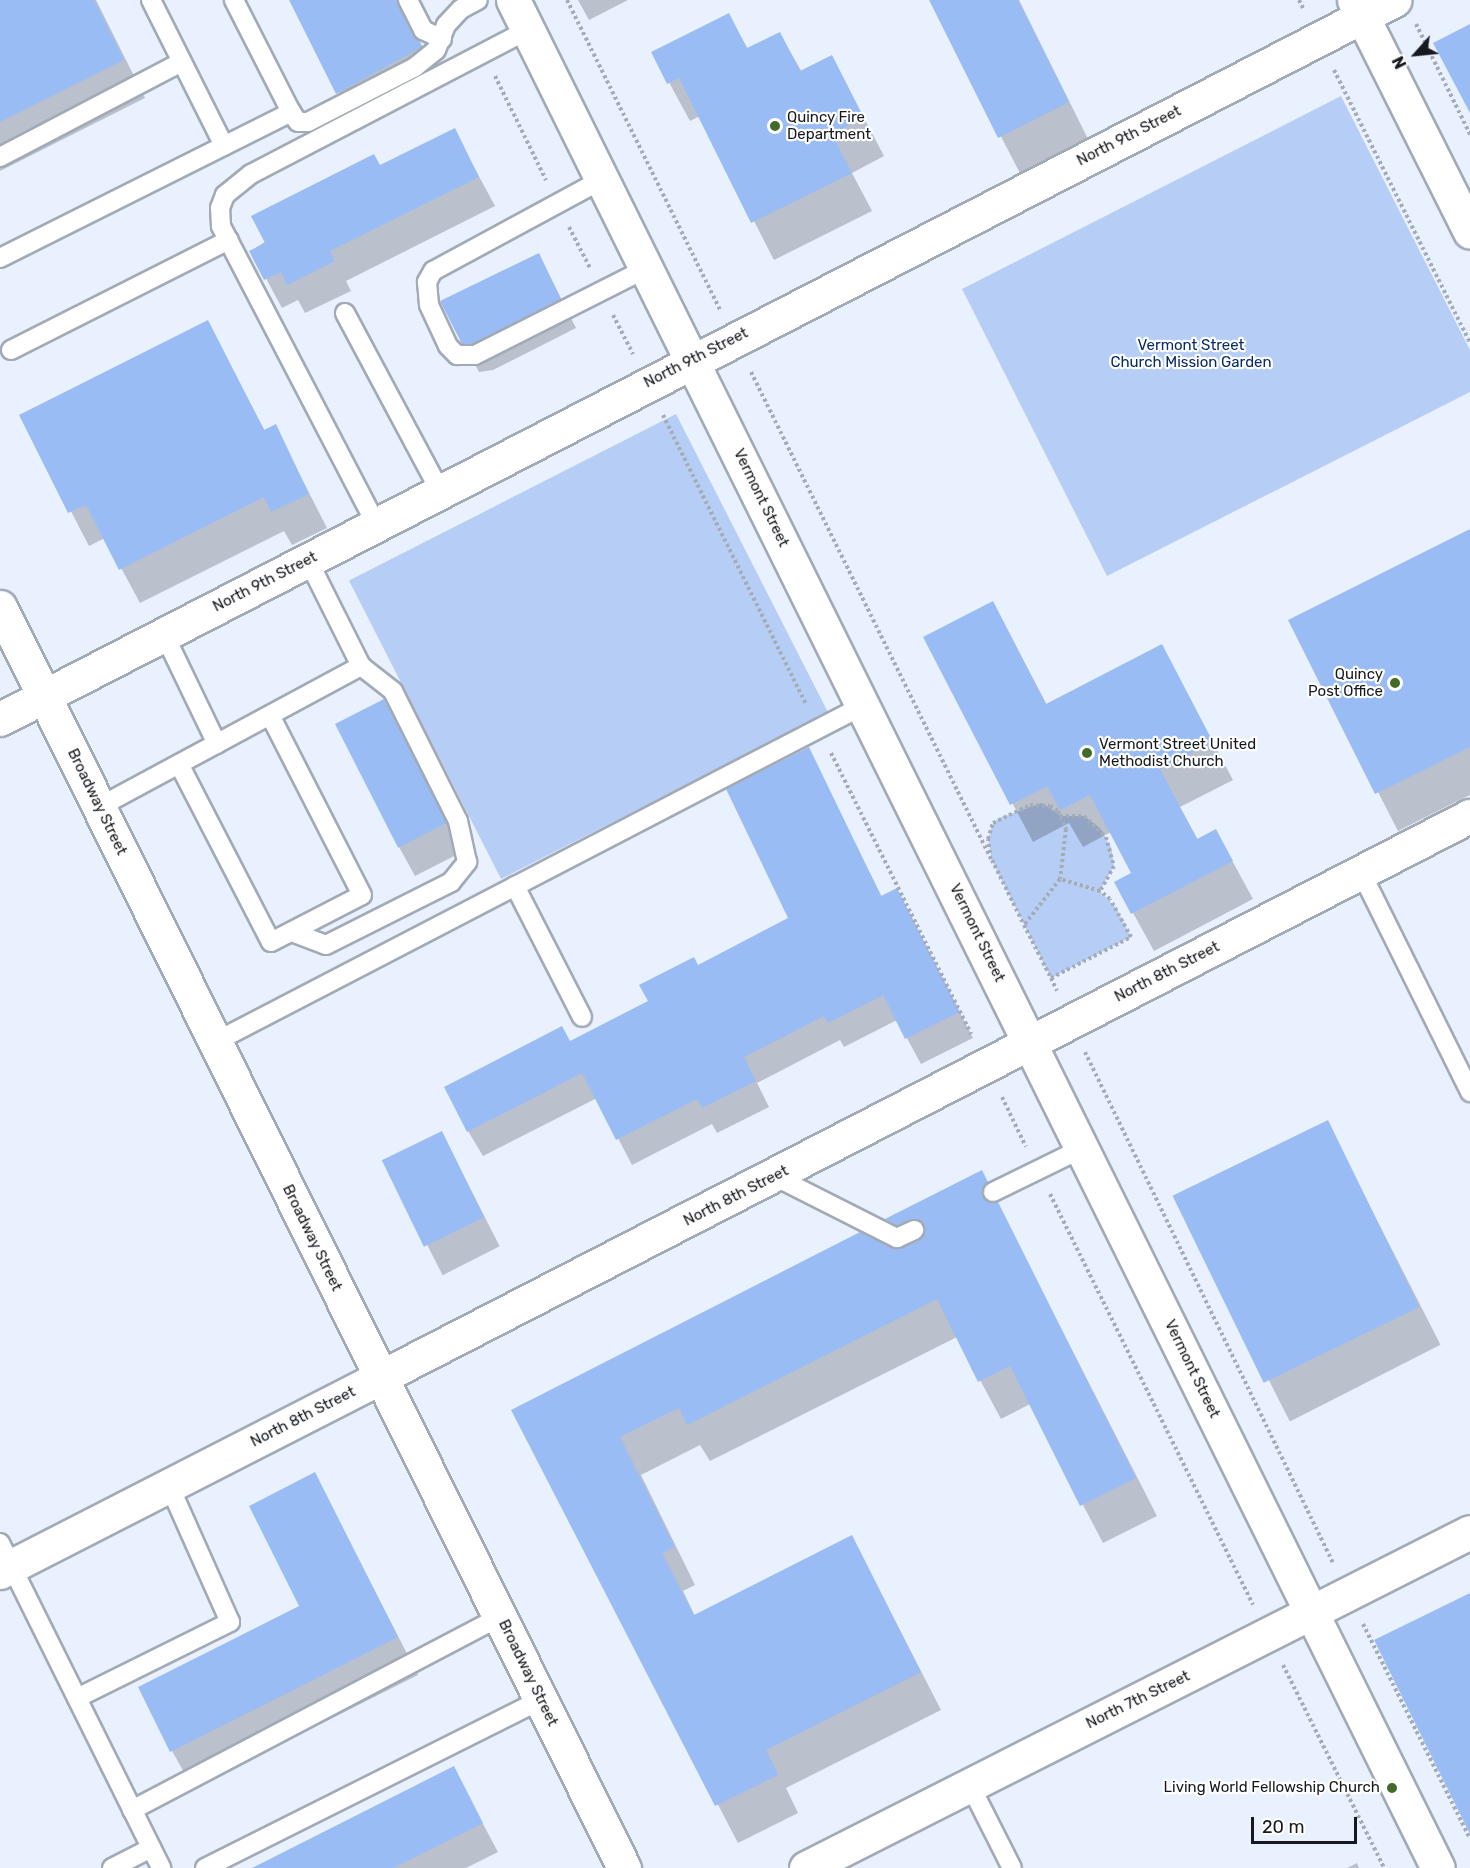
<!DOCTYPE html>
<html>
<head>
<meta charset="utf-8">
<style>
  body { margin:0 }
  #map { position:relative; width:1470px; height:1868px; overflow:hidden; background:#e9f1ff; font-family:Rubik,sans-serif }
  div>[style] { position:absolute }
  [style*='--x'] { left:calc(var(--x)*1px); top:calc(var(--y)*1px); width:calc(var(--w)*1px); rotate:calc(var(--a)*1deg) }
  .green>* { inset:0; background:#b6cef6; transform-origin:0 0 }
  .shadow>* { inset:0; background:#0003; transform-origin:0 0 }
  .building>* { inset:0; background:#9abcf5; transform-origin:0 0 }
  .path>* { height:4px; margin-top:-2px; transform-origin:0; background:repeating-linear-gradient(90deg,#a5acb6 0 3px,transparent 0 6px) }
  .roads { filter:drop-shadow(2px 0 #a2aab6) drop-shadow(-2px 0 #a2aab6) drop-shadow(0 2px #a2aab6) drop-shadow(0 -2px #a2aab6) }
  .service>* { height:18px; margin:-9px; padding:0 9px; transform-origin:9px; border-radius:9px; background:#fff }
  .minor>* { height:33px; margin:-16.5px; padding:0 16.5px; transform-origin:16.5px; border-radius:16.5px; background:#fff }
  .tertiary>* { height:33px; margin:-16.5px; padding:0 16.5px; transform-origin:16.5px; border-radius:16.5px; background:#fff }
  .primary>* { height:33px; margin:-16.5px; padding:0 16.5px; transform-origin:16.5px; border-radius:16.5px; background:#fff }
  .dots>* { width:16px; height:16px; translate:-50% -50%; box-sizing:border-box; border:3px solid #fff; border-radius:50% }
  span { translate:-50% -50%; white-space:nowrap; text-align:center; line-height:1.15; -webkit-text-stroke:4.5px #fff; paint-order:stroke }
  .poi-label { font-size:15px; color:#16191d }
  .left { translate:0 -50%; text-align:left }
  .right { translate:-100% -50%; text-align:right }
  .street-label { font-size:15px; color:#16191d }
  .park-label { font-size:15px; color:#082c68 }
  .north { position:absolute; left:1386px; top:24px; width:60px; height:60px; -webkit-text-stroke:4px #fff; paint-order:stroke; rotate:243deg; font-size:16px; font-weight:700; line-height:24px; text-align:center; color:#16191d }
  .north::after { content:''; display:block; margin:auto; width:21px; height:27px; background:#16191d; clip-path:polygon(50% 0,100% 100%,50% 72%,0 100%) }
  .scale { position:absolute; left:1251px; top:1817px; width:106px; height:27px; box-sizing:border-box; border:3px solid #16191d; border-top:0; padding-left:8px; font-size:18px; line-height:21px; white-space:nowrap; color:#16191d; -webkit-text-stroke:4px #fff; paint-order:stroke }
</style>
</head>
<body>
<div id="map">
  <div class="green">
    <i style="clip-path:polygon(1341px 96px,1470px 350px,1470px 392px,1107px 576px,962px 289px)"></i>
    <i style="left:676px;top:414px;width:335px;height:367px;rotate:63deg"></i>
    <i style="clip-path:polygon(1042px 803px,1061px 816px,1084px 816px,1100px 828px,1111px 847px,1114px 866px,1100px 891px,1117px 909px,1131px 937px,1051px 978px,992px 861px,988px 839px,993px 823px,999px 818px)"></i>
  </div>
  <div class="shadow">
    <i style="clip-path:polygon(0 0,96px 0,145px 98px,0 171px)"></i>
    <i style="clip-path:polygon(291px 0,399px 0,442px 85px,359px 131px)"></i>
    <i style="clip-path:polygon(578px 0,628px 0,589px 20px)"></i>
    <i style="clip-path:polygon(930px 0,1019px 0,1089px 141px,1021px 175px)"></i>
    <i style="clip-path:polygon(728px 15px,748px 49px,780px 34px,802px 72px,832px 57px,884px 156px,852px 173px,872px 211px,774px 260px,700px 116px,690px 121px,653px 53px)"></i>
    <i style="clip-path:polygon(454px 130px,495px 206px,346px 281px,351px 291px,305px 313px,298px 300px,282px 308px,251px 251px,380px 167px)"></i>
    <i style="clip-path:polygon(539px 255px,576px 328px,493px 370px,479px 372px,442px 302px)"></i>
    <i style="clip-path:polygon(207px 322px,265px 431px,275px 426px,327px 528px,292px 545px,284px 531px,140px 603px,105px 538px,89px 546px,21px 415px)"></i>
    <i style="clip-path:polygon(1470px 531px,1470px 795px,1398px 831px,1290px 620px)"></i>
    <i style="clip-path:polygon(993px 603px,1047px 705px,1162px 646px,1233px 780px,1180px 807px,1198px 840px,1216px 831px,1253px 899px,1154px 951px,1116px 882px,1133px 874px,1111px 832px,1083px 847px,1069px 823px,1033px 842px,925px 638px)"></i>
    <i style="clip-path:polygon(384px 701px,462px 852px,415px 876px,399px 847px)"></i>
    <i style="clip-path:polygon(808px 749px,882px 897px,897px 890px,973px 1038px,921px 1064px,897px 1020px,844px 1047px,840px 1040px,757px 1083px,769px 1107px,717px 1133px,712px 1124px,632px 1165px,597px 1098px,483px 1156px,468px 1131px,570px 1043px,650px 1002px,697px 966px,790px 919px)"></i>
    <i style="left:1327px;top:1122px;width:250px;height:169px;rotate:63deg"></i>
    <i style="left:442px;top:1133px;width:127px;height:64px;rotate:63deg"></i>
    <i style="clip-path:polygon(981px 1172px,1157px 1516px,1103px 1543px,1030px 1404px,1001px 1419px,957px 1337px,710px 1461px,700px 1445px,641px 1475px,695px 1585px,683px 1591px,695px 1616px,852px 1537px,941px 1710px,786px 1788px,798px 1813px,738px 1843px,513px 1411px,903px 1248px,887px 1220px)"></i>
    <i style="clip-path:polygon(315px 1474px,418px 1675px,193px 1788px,172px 1751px,301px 1607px)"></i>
    <i style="clip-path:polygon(453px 1768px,498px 1852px,466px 1868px,255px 1868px)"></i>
    <i style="clip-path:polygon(1357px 1863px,1359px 1868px,1347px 1868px)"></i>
  </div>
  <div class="building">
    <i style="clip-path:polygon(0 0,94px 0,124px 60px,0 122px)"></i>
    <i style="clip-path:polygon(289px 0,397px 0,422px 47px,336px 94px)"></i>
    <i style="clip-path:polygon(929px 0,1018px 0,1069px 102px,998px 138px)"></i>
    <i style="clip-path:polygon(729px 13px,747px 48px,780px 32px,800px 71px,832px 55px,864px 118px,832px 134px,852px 173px,751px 223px,679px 78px,667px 84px,651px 52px)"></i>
    <i style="clip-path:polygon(1470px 24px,1470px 113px,1433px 43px)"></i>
    <i style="clip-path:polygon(455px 128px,479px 177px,330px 251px,335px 261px,287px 285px,281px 272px,264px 280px,249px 251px,265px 243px,251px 216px,374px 154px,380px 165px)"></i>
    <i style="clip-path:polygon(539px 253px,561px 299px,472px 344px,462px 344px,440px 301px)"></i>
    <i style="clip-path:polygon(208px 320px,264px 430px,276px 424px,309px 494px,271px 512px,264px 497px,119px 570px,86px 505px,68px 513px,19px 415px)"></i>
    <i style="clip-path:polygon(1470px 529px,1470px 747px,1375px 794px,1288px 620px)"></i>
    <i style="clip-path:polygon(993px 601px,1046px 704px,1162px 644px,1213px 742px,1160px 769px,1197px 839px,1216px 829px,1233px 861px,1131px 914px,1114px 882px,1131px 873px,1090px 795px,1060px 810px,1047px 786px,1010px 805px,923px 637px)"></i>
    <i style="left:384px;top:699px;width:139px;height:55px;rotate:63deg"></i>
    <i style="clip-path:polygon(809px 747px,881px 896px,897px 888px,960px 1012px,905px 1039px,883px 995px,828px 1023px,824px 1016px,744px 1057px,756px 1081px,702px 1108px,697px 1099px,616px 1140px,582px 1073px,467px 1132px,444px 1087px,562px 1026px,570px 1041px,648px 1001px,639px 985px,694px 957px,698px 965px,788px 918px,726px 789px)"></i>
    <i style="left:1328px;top:1120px;width:208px;height:173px;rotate:64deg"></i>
    <i style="left:442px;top:1131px;width:96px;height:67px;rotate:64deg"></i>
    <i style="clip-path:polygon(982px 1170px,988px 1182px,982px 1191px,983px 1197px,998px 1202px,1136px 1478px,1080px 1506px,1010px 1366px,978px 1382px,937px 1299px,687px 1425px,679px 1408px,620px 1437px,675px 1547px,662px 1553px,694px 1615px,852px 1535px,921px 1672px,766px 1750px,778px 1775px,715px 1806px,511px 1410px,860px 1232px,896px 1249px,919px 1240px,925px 1230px,920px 1220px,910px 1220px,897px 1225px,885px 1219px)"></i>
    <i style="clip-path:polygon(315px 1472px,398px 1637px,170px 1752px,138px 1687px,299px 1606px,249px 1506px)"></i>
    <i style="clip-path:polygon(1470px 1593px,1470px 1834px,1374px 1640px)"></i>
    <i style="clip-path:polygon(454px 1766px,483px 1823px,393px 1868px,252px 1868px)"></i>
  </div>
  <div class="path">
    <i style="--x:567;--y:0;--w:345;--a:63.7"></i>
    <i style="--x:1299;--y:0;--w:11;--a:63"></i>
    <i style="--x:1416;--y:24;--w:123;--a:63.9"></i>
    <i style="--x:1334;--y:70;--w:305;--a:63.5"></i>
    <i style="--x:495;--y:76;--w:116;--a:63.9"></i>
    <i style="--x:569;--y:227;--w:46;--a:62.9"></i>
    <i style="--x:613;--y:315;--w:44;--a:62.9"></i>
    <i style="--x:751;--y:372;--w:545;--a:63.76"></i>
    <i style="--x:663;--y:415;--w:322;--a:63.7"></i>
    <i style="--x:831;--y:753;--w:314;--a:63.5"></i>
    <i style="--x:1060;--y:816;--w:24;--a:0"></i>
    <i style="--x:1084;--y:816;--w:30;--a:44"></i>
    <i style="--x:1106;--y:837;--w:30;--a:75"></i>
    <i style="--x:1114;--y:866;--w:29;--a:119"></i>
    <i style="--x:990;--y:853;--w:14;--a:-98"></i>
    <i style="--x:988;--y:839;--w:17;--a:-73"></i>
    <i style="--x:993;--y:823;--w:41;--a:-25.9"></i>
    <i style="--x:1030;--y:805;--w:20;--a:3"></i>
    <i style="--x:1050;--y:806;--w:9;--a:32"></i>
    <i style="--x:1058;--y:811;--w:20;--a:66"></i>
    <i style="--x:1066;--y:829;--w:50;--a:96.8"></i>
    <i style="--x:992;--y:860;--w:72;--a:63.8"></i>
    <i style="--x:1024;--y:925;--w:59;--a:63"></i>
    <i style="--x:1051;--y:978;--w:90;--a:-27.1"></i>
    <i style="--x:1131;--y:937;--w:43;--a:-118.9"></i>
    <i style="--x:1110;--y:899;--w:13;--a:-141"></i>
    <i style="--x:1100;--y:891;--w:42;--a:-163.3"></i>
    <i style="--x:1060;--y:879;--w:58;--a:128"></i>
    <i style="--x:1051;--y:978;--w:14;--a:65"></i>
    <i style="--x:1085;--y:1052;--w:568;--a:64.11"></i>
    <i style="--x:1002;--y:1097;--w:55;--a:64.4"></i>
    <i style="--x:1050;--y:1194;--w:458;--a:63.7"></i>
    <i style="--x:1363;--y:1624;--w:240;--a:63.5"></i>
    <i style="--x:1283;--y:1665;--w:227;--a:63.5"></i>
  </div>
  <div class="roads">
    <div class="service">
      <i style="--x:151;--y:0;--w:163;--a:63.4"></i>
      <i style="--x:408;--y:0;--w:34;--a:63"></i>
      <i style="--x:423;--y:30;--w:21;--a:25"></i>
      <i style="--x:291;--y:112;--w:12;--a:55"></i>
      <i style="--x:298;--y:122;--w:10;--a:0"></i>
      <i style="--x:308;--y:122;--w:120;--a:-27.2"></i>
      <i style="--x:415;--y:67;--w:27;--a:-39"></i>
      <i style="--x:436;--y:50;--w:27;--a:-68"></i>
      <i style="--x:446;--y:25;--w:22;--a:-47"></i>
      <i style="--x:461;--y:9;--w:19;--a:-28"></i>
      <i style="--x:0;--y:157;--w:205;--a:-27.6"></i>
      <i style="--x:603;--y:179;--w:193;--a:151.6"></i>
      <i style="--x:433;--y:271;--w:13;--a:119"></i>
      <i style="--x:427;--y:282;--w:23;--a:85"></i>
      <i style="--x:429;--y:305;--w:45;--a:65.1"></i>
      <i style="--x:448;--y:346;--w:13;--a:45"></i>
      <i style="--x:457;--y:355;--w:18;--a:0"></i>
      <i style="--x:475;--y:355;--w:193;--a:-26.8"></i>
      <i style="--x:0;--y:258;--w:326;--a:-26.6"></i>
      <i style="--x:291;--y:112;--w:126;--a:-117"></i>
      <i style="--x:345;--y:313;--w:202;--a:61.9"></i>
      <i style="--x:11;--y:350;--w:244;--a:-26.8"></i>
      <i style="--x:376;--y:524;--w:336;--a:-117.5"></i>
      <i style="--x:221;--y:226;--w:18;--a:-93"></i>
      <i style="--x:220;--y:208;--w:14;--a:-69"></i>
      <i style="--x:225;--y:195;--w:33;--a:-39"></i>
      <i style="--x:251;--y:174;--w:312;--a:-27.5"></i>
      <i style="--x:164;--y:634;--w:122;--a:64.3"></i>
      <i style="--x:179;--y:764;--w:200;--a:62.7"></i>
      <i style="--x:271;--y:942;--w:102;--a:-27.3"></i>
      <i style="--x:362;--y:895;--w:202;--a:-117.1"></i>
      <i style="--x:99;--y:807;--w:298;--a:-28.3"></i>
      <i style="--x:361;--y:666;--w:119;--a:-116.6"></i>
      <i style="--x:1361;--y:872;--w:246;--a:63.6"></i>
      <i style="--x:515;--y:886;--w:147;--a:62.9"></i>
      <i style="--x:292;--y:932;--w:36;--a:21"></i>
      <i style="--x:326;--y:945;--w:140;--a:-26.7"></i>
      <i style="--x:451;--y:882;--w:26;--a:-51"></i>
      <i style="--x:467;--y:862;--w:42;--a:-102.4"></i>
      <i style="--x:458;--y:821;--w:145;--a:-116.6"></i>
      <i style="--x:393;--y:691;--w:41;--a:-142"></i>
      <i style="--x:215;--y:1042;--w:731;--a:-27.44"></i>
      <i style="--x:774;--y:1176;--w:138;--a:26.8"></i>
      <i style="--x:897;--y:1238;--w:19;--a:-25"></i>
      <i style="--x:993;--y:1192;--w:100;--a:-26.1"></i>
      <i style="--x:0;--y:1543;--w:363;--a:63.6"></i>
      <i style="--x:77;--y:1698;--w:171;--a:-26.4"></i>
      <i style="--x:230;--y:1622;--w:150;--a:-114"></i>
      <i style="--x:969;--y:1783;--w:95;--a:63.2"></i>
      <i style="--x:132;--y:1810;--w:416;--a:-27.7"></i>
      <i style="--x:112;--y:1868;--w:44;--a:-27.1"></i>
      <i style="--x:205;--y:1868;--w:376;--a:-26.6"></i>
    </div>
    <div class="minor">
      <i style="--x:513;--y:0;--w:2084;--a:63.66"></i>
      <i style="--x:1354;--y:0;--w:259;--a:63.4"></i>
      <i style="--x:0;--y:719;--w:1569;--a:-27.28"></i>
      <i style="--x:0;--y:1572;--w:428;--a:-27.1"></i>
      <i style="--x:806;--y:1868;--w:744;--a:-26.84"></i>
    </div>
    <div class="tertiary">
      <i style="--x:381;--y:1377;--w:1225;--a:-27.26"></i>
    </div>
    <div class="primary">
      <i style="--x:0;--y:607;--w:1407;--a:63.67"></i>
    </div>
  </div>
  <div class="dots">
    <i style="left:775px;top:126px;background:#416b28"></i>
    <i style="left:1395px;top:683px;background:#416b28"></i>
    <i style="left:1087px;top:753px;background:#416b28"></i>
    <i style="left:1392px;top:1788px;background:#416b28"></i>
  </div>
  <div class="poi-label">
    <span class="left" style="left:787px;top:126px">Quincy Fire<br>Department</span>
    <span class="right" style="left:1383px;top:683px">Quincy<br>Post Office</span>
    <span class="left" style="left:1099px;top:753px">Vermont Street United<br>Methodist Church</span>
    <span class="right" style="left:1380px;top:1788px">Living World Fellowship Church</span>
  </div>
  <div class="street-label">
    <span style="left:1129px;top:136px;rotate:-27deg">North 9th Street</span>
    <span style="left:696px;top:358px;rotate:-27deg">North 9th Street</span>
    <span style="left:761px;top:498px;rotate:64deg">Vermont Street</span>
    <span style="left:265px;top:582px;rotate:-27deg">North 9th Street</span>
    <span style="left:97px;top:802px;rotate:64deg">Broadway Street</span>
    <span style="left:977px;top:933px;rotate:64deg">Vermont Street</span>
    <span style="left:1167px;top:972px;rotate:-27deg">North 8th Street</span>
    <span style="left:736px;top:1196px;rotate:-27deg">North 8th Street</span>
    <span style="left:312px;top:1238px;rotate:64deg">Broadway Street</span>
    <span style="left:1192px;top:1369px;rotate:64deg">Vermont Street</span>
    <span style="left:303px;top:1417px;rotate:-27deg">North 8th Street</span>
    <span style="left:528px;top:1673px;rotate:64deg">Broadway Street</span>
    <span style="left:1138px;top:1700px;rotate:-26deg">North 7th Street</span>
  </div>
  <div class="park-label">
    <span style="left:1191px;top:354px">Vermont Street<br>Church Mission Garden</span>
  </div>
  <div class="north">N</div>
  <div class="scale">20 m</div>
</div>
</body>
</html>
